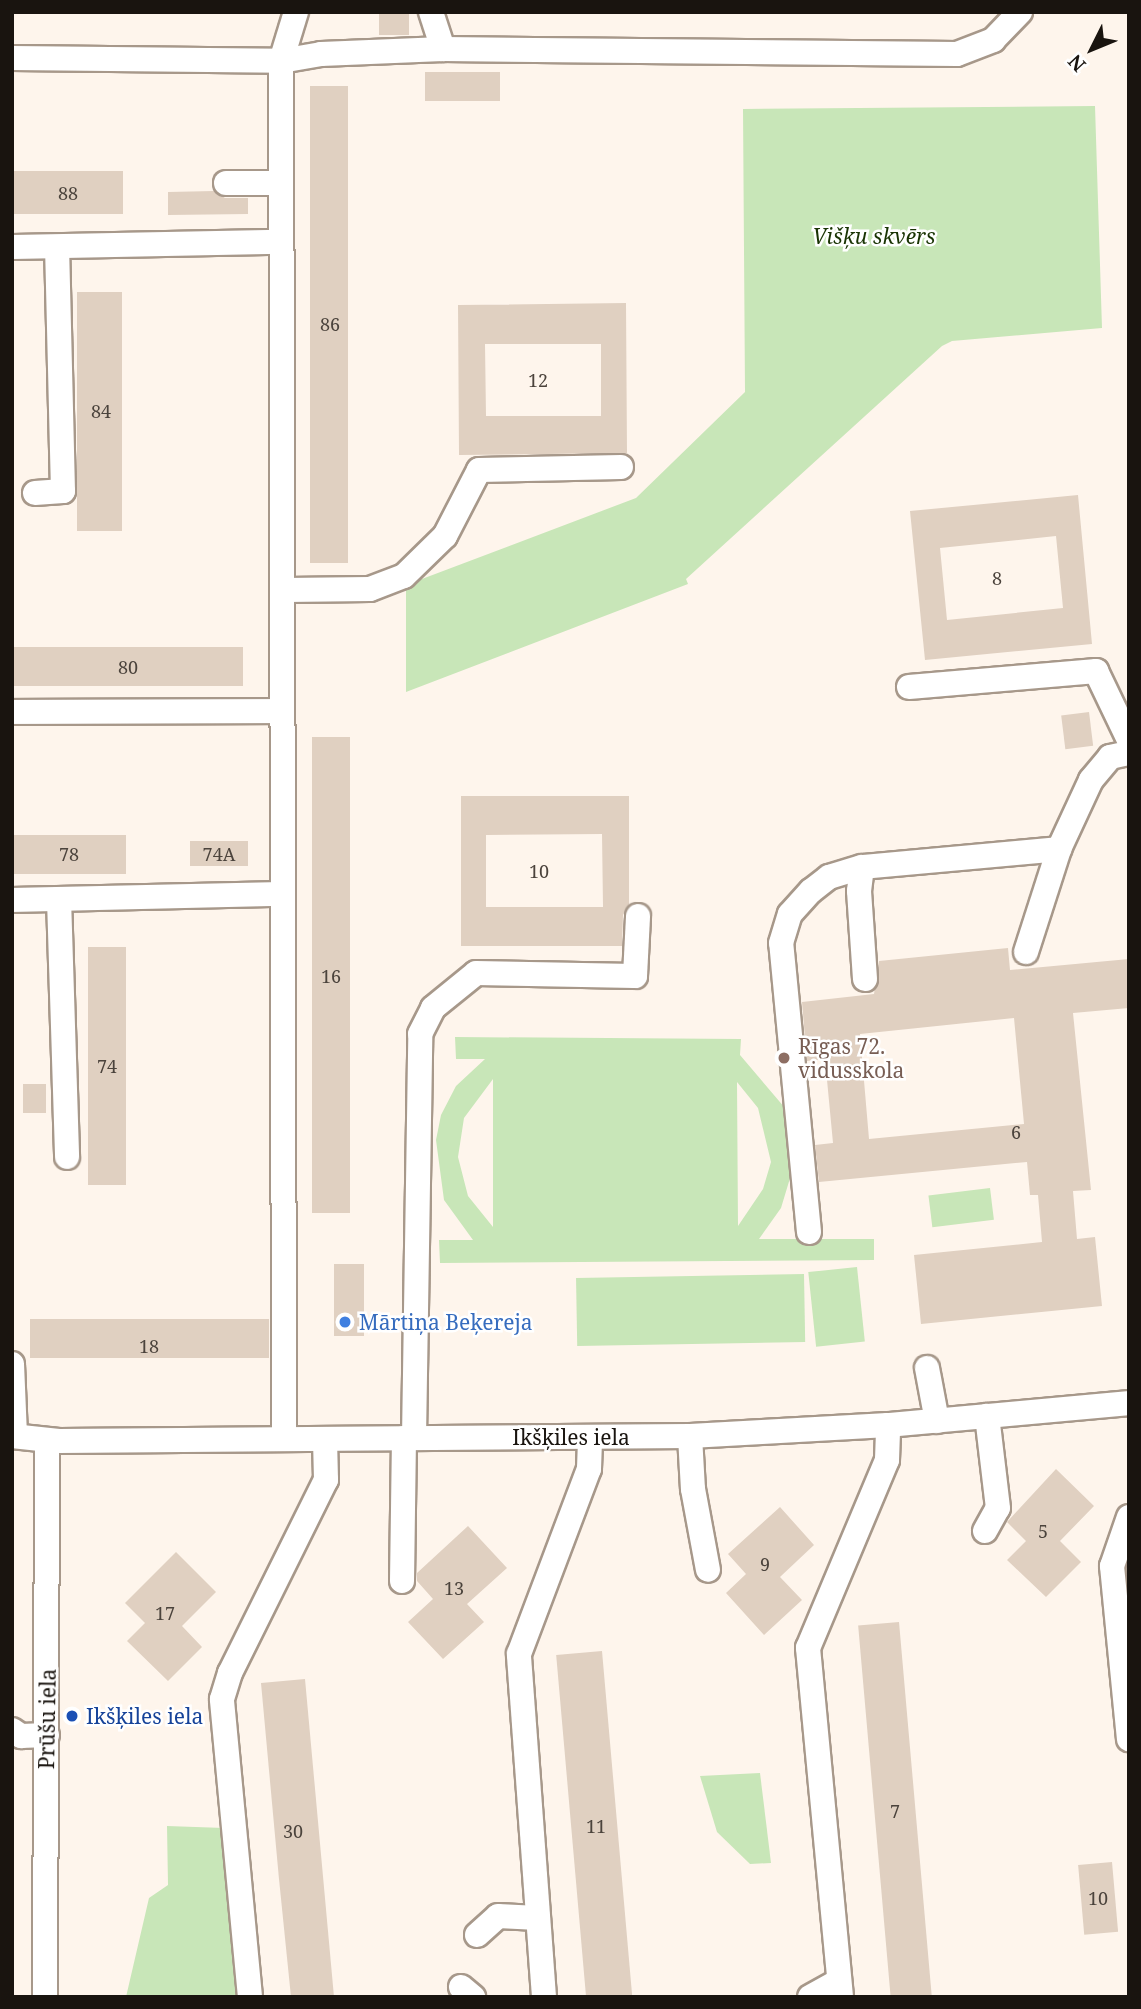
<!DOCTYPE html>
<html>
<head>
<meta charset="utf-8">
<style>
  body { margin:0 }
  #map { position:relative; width:1141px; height:2009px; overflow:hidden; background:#fef5ec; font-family:"Noto Serif",serif }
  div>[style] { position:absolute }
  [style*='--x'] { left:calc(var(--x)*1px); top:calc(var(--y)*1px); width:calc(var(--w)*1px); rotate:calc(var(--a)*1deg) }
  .green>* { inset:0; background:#c8e6b8; transform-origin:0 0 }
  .building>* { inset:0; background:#e0d0c1; transform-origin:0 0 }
  .roads { filter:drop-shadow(2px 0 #a7988a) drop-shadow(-2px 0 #a7988a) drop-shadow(0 2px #a7988a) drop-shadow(0 -2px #a7988a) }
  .minor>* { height:24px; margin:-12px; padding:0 12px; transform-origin:12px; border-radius:12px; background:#fff }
  .dots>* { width:19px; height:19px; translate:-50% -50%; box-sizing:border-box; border:4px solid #fff; border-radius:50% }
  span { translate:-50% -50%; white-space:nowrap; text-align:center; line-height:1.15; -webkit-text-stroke:5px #fff; paint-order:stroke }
  .number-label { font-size:18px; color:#4b433c }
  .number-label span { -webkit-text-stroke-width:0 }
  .park-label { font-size:21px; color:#193403; font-style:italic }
  .education-label { font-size:21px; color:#785e54 }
  .left { translate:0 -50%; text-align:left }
  .shop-label { font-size:21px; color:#366cbe }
  .street-label { font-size:21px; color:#19140f }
  .transit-label { font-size:21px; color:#164399 }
  .frame { position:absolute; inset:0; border:14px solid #19140f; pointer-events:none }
  .north { position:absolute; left:1057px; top:14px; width:70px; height:70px; -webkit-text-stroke:5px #fff; paint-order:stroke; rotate:227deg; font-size:19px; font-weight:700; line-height:28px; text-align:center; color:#19140f }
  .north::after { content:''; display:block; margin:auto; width:24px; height:32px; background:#19140f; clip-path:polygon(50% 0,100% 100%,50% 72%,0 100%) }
</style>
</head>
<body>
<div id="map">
  <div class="green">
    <i style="clip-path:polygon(1095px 106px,1102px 328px,952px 341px,942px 346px,686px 579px,688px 584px,406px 692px,406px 585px,636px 498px,745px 392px,743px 109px)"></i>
    <i style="clip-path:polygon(evenodd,455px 1037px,741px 1039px,740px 1055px,785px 1108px,794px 1165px,781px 1208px,759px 1239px,874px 1239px,874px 1260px,440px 1263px,439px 1240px,473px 1240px,444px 1200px,436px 1140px,441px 1115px,456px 1086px,485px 1059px,456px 1059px,455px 1037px,493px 1079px,493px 1227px,468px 1196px,458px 1157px,464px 1118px,493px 1079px,455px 1037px,737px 1082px,758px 1108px,771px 1162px,763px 1189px,738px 1226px,737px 1082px)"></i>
    <i style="left:990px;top:1188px;width:32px;height:62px;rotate:83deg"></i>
    <i style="left:857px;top:1267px;width:75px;height:49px;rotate:84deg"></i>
    <i style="left:804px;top:1274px;width:68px;height:228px;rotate:89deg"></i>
    <i style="clip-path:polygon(760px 1773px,771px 1863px,750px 1864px,717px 1832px,700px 1776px)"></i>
    <i style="clip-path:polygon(167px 1826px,224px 1828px,236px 1997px,126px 1997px,149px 1898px,168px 1885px)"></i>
  </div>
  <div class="building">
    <i style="left:379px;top:12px;width:30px;height:23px"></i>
    <i style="left:425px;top:72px;width:75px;height:29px"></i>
    <i style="left:310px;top:86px;width:38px;height:477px"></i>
    <i style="left:12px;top:171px;width:111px;height:43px"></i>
    <i style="clip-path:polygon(214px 191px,225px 198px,248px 198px,248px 214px,168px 215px,168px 192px)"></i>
    <i style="left:77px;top:292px;width:45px;height:239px"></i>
    <i style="clip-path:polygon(evenodd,626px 303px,627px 453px,459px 455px,458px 305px,626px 303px,485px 344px,601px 344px,601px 416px,486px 416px,485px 344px)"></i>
    <i style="clip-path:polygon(evenodd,1078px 495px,1092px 644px,925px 660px,910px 511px,1078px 495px,1056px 536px,1063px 608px,947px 620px,940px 548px,1056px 536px)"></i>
    <i style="left:243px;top:647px;width:39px;height:231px;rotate:90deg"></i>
    <i style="left:1089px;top:712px;width:34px;height:28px;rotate:83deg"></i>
    <i style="left:312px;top:737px;width:38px;height:476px"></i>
    <i style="clip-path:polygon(evenodd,461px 796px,629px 796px,629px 905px,623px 915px,622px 946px,461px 946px,461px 796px,602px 834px,603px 907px,486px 907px,486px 835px,602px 834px)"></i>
    <i style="left:12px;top:835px;width:114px;height:39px"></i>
    <i style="left:190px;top:841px;width:58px;height:25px"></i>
    <i style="left:88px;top:947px;width:38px;height:238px"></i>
    <i style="clip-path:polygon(evenodd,1008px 948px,1010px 970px,1129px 959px,1129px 1008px,1073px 1013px,1091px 1190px,1073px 1191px,1077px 1239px,1095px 1237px,1102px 1306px,921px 1324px,914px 1255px,1042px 1242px,1038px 1195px,1030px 1195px,1027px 1162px,819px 1182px,815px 1145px,833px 1143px,825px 1059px,807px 1061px,802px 1002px,874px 994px,879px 961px,1008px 948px,1014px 1018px,1024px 1124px,869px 1139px,860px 1034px,1014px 1018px)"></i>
    <i style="left:46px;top:1084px;width:29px;height:23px;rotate:90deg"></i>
    <i style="left:334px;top:1264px;width:30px;height:72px"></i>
    <i style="left:269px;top:1319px;width:39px;height:239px;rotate:90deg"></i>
    <i style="clip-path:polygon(1056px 1469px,1094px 1506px,1060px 1541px,1081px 1562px,1046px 1597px,1007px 1560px,1026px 1541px,1007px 1522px)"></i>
    <i style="clip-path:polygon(780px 1507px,814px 1545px,780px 1577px,802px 1600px,764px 1635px,726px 1593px,746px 1574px,728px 1554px)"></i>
    <i style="clip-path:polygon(468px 1526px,507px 1568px,467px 1604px,484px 1622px,443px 1659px,408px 1622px,433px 1599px,417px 1581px,417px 1573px)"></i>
    <i style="clip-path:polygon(176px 1552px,216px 1592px,182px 1626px,202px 1647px,168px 1681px,127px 1641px,145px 1623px,125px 1603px)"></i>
    <i style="left:899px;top:1622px;width:376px;height:41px;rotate:85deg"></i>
    <i style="left:602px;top:1651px;width:348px;height:46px;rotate:85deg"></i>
    <i style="clip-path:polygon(305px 1679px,334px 1997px,291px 1997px,279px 1879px,261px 1683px)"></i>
    <i style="left:1112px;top:1862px;width:70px;height:34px;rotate:85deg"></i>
  </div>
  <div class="roads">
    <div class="minor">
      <i style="--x:431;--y:12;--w:39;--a:72"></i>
      <i style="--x:12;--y:58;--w:269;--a:0.6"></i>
      <i style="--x:281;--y:61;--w:41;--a:-9.9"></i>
      <i style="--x:321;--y:54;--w:122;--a:-2.3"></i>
      <i style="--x:443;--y:49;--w:514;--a:0.56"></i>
      <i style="--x:957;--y:54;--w:39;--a:-21"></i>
      <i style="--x:993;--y:40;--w:39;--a:-46"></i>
      <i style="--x:226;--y:183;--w:55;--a:0"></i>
      <i style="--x:12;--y:247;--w:269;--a:-1.1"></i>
      <i style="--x:35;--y:493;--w:28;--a:-4"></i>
      <i style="--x:63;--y:491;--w:244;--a:-91.4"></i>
      <i style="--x:286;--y:590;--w:84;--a:-0.7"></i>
      <i style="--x:370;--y:589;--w:36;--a:-21"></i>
      <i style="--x:404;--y:576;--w:57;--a:-44.3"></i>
      <i style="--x:445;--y:536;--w:74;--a:-62.7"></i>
      <i style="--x:479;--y:470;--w:142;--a:-1.2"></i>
      <i style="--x:909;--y:687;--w:188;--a:-4.9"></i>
      <i style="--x:1096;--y:671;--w:76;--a:64.4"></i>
      <i style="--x:12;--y:712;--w:269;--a:-0.2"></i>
      <i style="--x:59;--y:899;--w:258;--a:88.2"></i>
      <i style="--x:12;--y:900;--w:269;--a:-1.3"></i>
      <i style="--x:1026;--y:952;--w:108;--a:-72.2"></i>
      <i style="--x:865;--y:979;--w:88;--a:-93.9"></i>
      <i style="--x:859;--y:891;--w:24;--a:-83"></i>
      <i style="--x:862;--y:867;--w:198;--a:-5.2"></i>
      <i style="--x:1059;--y:849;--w:76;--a:-65.1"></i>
      <i style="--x:1091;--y:780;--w:30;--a:-50"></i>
      <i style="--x:1110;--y:757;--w:19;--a:-12"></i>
      <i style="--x:809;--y:1232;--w:290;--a:-95.5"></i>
      <i style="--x:781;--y:943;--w:30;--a:-73"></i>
      <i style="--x:790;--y:914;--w:31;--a:-48"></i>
      <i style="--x:811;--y:891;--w:23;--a:-38"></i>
      <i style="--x:829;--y:877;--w:34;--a:-17"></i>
      <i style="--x:12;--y:1364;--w:72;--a:87.6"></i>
      <i style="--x:927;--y:1368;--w:54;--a:79.3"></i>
      <i style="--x:12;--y:1436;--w:47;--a:6.1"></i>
      <i style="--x:59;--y:1441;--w:631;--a:-0.45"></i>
      <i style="--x:690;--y:1436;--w:198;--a:-3.2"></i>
      <i style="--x:888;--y:1425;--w:242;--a:-5.2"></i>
      <i style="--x:690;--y:1436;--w:53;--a:86.8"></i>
      <i style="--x:693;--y:1489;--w:82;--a:79.5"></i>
      <i style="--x:284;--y:1438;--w:1377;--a:-90.12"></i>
      <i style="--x:281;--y:61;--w:51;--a:-73"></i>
      <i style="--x:414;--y:1438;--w:404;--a:-89.1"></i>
      <i style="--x:420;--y:1034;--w:29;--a:-63"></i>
      <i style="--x:433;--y:1008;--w:55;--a:-39.1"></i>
      <i style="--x:476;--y:973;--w:159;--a:1.1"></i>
      <i style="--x:635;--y:976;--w:60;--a:-87.1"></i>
      <i style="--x:1129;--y:1517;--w:52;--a:109.1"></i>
      <i style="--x:1112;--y:1566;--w:174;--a:84.4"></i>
      <i style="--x:985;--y:1531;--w:26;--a:-61"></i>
      <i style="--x:998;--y:1508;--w:93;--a:-96.8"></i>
      <i style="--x:402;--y:1581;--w:143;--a:-89.2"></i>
      <i style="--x:12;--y:1730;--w:11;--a:34"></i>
      <i style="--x:21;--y:1736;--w:26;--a:-2"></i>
      <i style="--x:477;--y:1935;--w:28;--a:-42"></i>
      <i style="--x:498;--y:1916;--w:40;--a:2.9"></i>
      <i style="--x:461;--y:1987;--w:16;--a:40"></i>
      <i style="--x:45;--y:1997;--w:556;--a:-89.79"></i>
      <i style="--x:250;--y:1997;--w:299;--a:-95.4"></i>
      <i style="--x:222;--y:1699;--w:27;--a:-73"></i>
      <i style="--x:230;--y:1673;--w:216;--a:-63.6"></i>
      <i style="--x:326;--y:1480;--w:41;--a:-91.4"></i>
      <i style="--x:544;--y:1997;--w:344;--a:-94.2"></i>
      <i style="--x:519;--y:1654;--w:198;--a:-69.3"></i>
      <i style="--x:589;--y:1469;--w:32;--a:-88"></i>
      <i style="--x:810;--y:1997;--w:33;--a:-29"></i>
      <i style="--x:841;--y:1997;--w:351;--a:-95.4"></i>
      <i style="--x:808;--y:1648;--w:204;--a:-67.2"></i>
      <i style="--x:887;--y:1460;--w:35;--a:-88"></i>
    </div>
  </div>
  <div class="dots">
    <i style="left:784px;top:1058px;background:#8d6e63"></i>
    <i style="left:345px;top:1322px;background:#3f7fe0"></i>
    <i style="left:72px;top:1716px;background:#1a4fb4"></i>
  </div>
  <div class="number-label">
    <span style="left:68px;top:193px">88</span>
    <span style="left:330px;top:324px">86</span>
    <span style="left:538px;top:380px">12</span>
    <span style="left:101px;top:411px">84</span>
    <span style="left:997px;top:578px">8</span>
    <span style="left:128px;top:667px">80</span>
    <span style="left:69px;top:854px">78</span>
    <span style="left:219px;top:854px">74A</span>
    <span style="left:539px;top:871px">10</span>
    <span style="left:331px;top:976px">16</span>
    <span style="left:107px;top:1066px">74</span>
    <span style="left:1016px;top:1132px">6</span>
    <span style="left:149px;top:1346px">18</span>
    <span style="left:1043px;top:1531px">5</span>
    <span style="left:765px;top:1564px">9</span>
    <span style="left:454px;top:1588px">13</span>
    <span style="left:165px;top:1613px">17</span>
    <span style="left:895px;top:1811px">7</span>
    <span style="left:596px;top:1826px">11</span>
    <span style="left:293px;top:1831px">30</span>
    <span style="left:1098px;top:1898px">10</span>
  </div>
  <div class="park-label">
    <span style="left:874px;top:236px">Višķu skvērs</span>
  </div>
  <div class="education-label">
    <span class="left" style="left:798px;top:1058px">Rīgas 72.<br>vidusskola</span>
  </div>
  <div class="shop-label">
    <span class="left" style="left:359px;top:1322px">Mārtiņa Beķereja</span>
  </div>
  <div class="street-label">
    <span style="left:571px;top:1437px">Ikšķiles iela</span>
    <span style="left:47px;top:1719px;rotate:-89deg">Prūšu iela</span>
  </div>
  <div class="transit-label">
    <span class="left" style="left:86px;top:1716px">Ikšķiles iela</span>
  </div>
  <div class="frame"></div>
  <div class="north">N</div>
</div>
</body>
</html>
